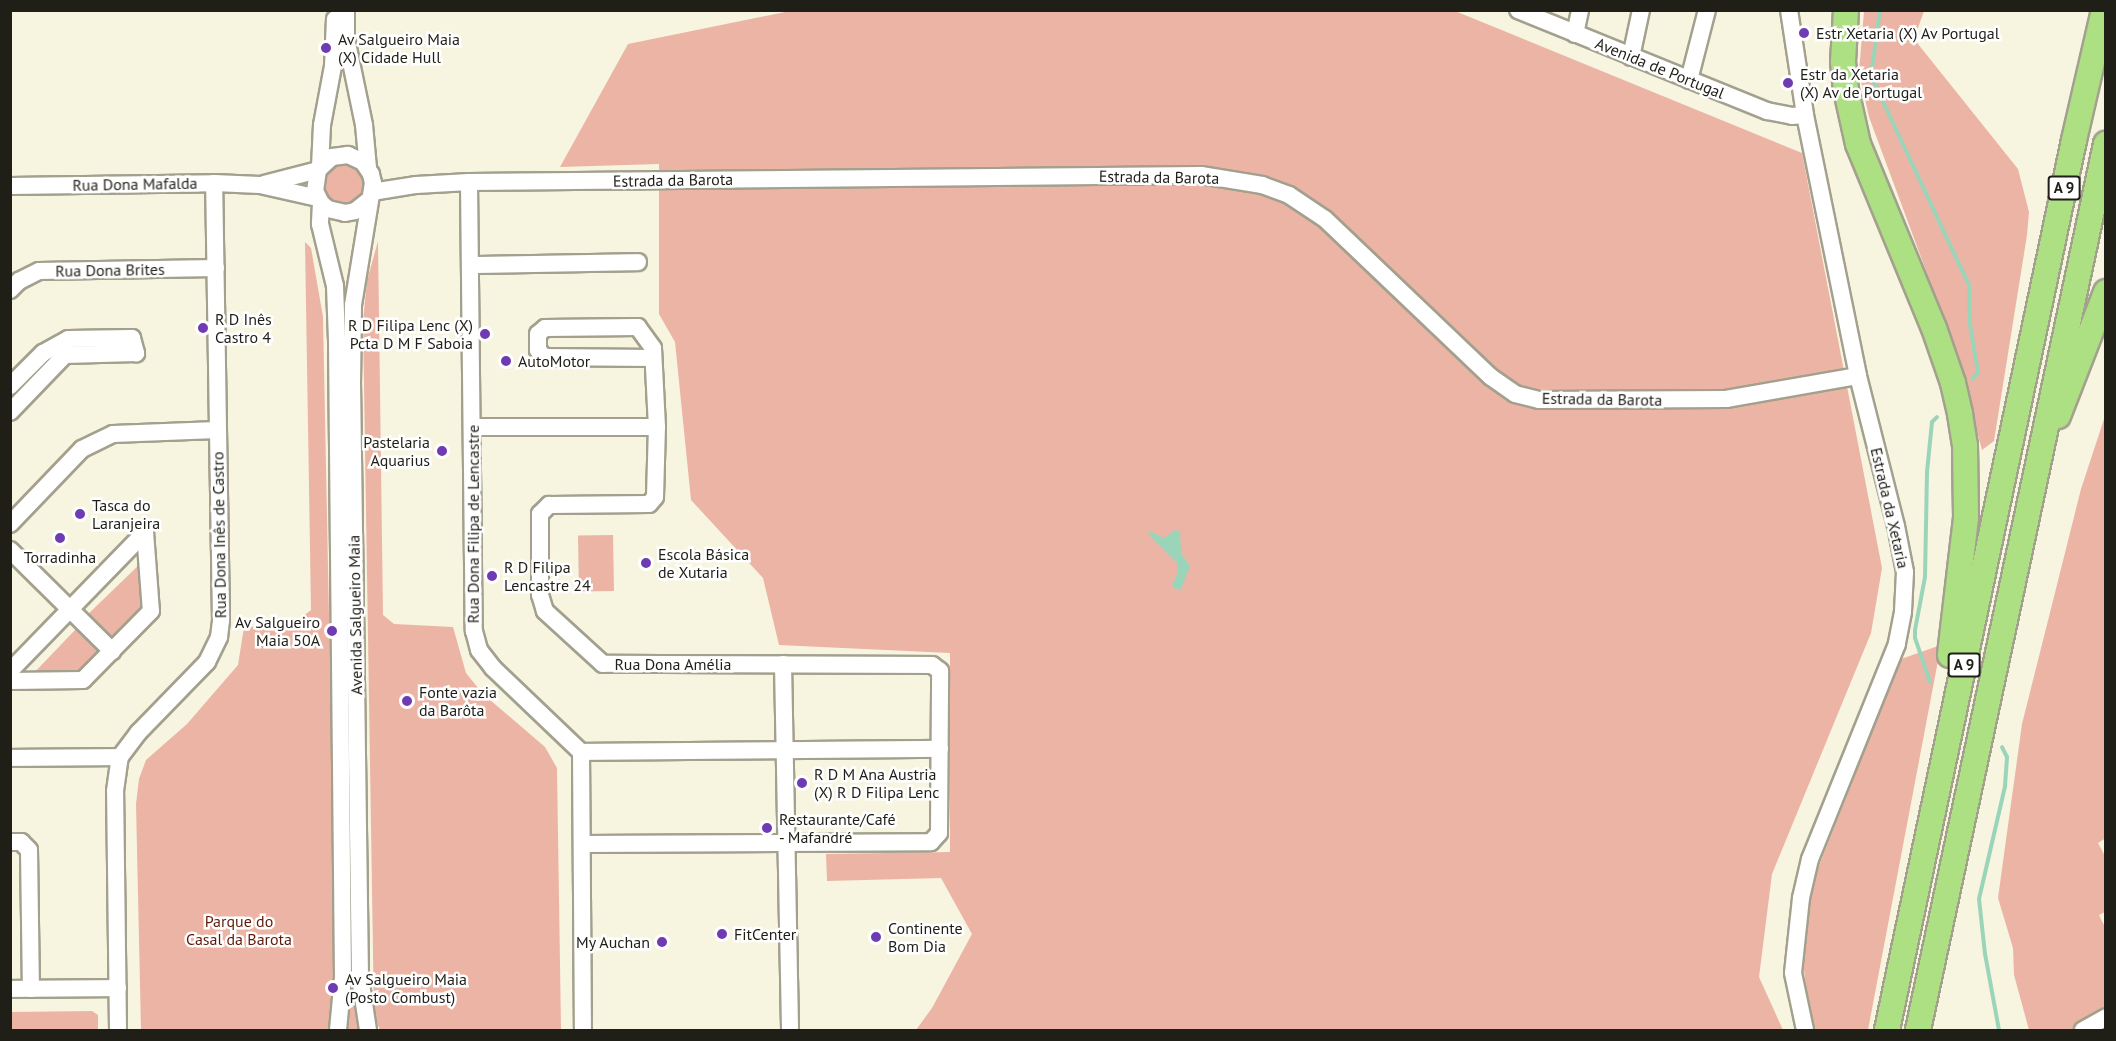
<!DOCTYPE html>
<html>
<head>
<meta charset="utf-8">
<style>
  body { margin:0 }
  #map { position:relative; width:2116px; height:1041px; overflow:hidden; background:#f7f4e0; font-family:"PT Sans",sans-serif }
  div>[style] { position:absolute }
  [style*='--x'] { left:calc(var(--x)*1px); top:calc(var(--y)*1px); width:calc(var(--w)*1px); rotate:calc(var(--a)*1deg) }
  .green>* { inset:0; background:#ecb4a5; transform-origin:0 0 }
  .round { border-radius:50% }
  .water>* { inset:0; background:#9ad5ba }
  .stream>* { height:4px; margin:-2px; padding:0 2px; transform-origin:2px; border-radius:2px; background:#9ad5ba }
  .roads { filter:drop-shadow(2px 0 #a3a08e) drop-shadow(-2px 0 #a3a08e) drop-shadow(0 2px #a3a08e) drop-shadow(0 -2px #a3a08e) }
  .minor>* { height:16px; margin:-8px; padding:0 8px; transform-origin:8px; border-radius:8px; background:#fff }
  .highway>* { height:24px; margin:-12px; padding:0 12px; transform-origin:12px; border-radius:12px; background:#addf83 }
  .dots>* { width:16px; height:16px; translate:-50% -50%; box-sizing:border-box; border:3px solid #fff; border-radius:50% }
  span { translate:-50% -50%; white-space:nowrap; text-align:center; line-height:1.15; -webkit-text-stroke:5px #fff; paint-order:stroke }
  .shield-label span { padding:2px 4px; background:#fff; border:2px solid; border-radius:4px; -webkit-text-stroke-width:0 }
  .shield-label { font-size:15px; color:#1f1e17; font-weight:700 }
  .poi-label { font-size:16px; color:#1f1e17 }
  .left { translate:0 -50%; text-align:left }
  .right { translate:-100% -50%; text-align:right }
  .street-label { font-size:16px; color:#1f1e17 }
  .park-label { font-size:16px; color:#601c0a }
  .frame { position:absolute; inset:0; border:12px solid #1f1e17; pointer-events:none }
</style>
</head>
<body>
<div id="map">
  <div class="green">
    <i style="clip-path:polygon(795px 10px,1455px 11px,1802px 153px,1882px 568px,1871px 633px,1772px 874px,1759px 977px,1783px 1030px,916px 1030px,932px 1008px,972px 934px,941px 878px,827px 881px,826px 854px,950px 852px,950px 653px,779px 645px,763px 578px,691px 500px,675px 342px,659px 314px,659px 164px,560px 167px,628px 44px)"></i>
    <i style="clip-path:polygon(1864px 11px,1924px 11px,1914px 39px,2018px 169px,2029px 212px,2027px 235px,1994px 441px,1982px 450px,1951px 338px,1869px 117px,1859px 72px)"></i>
    <i class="round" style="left:322px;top:162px;width:42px;height:42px"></i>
    <i style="clip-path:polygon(378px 241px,383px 615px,394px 624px,453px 627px,466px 673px,483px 694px,545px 747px,557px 768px,561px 1030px,380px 1030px,374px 1015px,363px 321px,367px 281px)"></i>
    <i style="clip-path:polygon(305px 242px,311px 248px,323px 317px,329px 616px,335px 720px,332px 764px,336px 994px,330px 1030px,141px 1030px,136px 804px,139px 779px,146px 760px,187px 724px,238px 665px,244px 627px,291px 626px,311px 610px)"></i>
    <i style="clip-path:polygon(2105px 416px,2106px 838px,2098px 843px,2106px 858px,2105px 912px,2099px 915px,2105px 927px,2105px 1015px,2076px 1030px,2029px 1030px,2014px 975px,2013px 948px,1998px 898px,2022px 724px,2081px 489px)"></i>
    <i style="left:613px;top:535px;width:56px;height:35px;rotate:89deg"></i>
    <i style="clip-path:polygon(142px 562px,146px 611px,109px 648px,82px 620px)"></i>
    <i style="clip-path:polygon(77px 628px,102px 654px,82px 674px,30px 677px)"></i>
    <i style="clip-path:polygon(1941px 645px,1868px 1030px,1815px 1030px,1806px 990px,1801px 939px,1809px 891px,1901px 659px)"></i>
    <i style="clip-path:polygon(351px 982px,355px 1009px,360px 1030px,346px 1030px)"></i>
    <i style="clip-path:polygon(92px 1011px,98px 1015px,98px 1029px,11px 1030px,11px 1012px)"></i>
  </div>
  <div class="water">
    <i style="clip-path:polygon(1148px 530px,1164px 538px,1175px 530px,1180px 531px,1181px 553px,1190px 566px,1181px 589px,1175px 589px,1172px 585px,1178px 572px,1177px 563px,1151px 537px)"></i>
  </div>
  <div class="stream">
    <i style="--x:1880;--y:10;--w:67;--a:97.8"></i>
    <i style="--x:1871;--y:76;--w:231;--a:64.9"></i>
    <i style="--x:1969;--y:285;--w:39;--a:89"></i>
    <i style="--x:1970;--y:324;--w:50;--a:80.7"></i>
    <i style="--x:1978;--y:373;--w:8;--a:135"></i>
    <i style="--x:1930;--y:682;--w:46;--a:-108.8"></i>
    <i style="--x:1915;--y:638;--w:8;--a:-90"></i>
    <i style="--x:1915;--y:630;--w:54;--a:-79.3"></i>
    <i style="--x:1925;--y:577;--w:105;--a:-88.9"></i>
    <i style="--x:1927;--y:472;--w:50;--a:-84.3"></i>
    <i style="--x:1932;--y:422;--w:7;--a:-45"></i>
    <i style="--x:1999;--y:1030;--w:77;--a:-100.4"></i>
    <i style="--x:1985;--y:954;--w:55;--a:-96.2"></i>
    <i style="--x:1979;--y:899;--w:116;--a:-77"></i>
    <i style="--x:2005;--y:786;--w:29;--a:-86"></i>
    <i style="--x:2007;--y:757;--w:11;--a:-117"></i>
  </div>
  <div class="roads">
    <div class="minor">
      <i style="--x:346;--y:10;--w:28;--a:90"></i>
      <i style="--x:346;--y:38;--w:89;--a:78.3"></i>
      <i style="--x:364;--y:125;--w:43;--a:84.7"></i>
      <i style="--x:1518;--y:10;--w:269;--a:22.1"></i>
      <i style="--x:1767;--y:111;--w:25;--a:11"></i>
      <i style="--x:1792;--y:116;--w:13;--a:-4"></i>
      <i style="--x:1789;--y:10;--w:106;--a:81.3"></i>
      <i style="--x:1805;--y:115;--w:266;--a:78.5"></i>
      <i style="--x:1858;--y:376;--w:155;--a:75.8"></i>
      <i style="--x:1896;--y:526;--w:47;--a:78.9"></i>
      <i style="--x:1905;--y:572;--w:40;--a:92.9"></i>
      <i style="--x:1903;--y:612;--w:33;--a:101"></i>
      <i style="--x:1897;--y:644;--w:232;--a:112"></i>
      <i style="--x:1810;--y:859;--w:40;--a:103"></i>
      <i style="--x:1801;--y:898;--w:75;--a:96.1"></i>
      <i style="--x:1793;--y:973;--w:58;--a:78.1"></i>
      <i style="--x:1575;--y:34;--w:25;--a:-78"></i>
      <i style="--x:1631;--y:57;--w:48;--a:-78"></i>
      <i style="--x:1689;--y:80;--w:72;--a:-75.6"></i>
      <i style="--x:320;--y:167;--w:42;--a:-87.3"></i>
      <i style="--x:322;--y:125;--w:60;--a:-79.4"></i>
      <i style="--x:333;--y:66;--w:47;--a:-87.6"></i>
      <i style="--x:469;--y:182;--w:449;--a:89.4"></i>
      <i style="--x:474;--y:631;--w:20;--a:75"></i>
      <i style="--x:479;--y:650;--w:23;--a:52"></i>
      <i style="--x:493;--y:668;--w:122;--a:43.7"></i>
      <i style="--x:581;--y:752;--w:359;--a:-0.5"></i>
      <i style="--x:264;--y:184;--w:56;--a:-14.5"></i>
      <i style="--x:10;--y:186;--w:204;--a:-0.8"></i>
      <i style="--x:214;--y:183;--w:46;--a:2.5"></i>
      <i style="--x:260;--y:185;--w:59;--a:12.6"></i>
      <i style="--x:372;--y:192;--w:45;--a:-9"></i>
      <i style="--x:416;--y:185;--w:53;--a:-3.2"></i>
      <i style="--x:469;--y:182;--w:732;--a:-0.55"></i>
      <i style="--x:1201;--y:175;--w:62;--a:9.3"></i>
      <i style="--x:1262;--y:185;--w:29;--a:20"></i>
      <i style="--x:1289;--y:195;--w:43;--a:33.7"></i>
      <i style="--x:1325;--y:219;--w:229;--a:43.6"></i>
      <i style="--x:1491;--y:377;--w:29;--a:35"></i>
      <i style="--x:1515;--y:394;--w:25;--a:14"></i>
      <i style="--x:1539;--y:400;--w:187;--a:-0.3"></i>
      <i style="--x:1726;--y:399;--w:134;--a:-9.9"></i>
      <i style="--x:321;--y:203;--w:21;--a:93"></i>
      <i style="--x:320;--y:224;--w:64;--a:76.4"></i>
      <i style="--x:335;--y:286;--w:55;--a:87.9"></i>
      <i style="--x:337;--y:341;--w:636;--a:89.46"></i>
      <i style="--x:343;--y:977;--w:53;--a:95.4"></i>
      <i style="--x:471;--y:265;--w:167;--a:-1"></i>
      <i style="--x:10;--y:290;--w:13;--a:-45"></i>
      <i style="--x:19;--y:281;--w:22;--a:-27"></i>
      <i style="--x:39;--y:271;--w:177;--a:-1"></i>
      <i style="--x:10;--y:386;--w:47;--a:-45"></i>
      <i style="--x:43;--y:353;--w:29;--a:-29"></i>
      <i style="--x:68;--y:339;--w:64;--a:-0.9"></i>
      <i style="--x:132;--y:338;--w:16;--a:75"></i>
      <i style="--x:136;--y:353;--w:71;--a:178.4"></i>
      <i style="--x:65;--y:355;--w:79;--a:134"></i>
      <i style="--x:472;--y:427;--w:185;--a:0"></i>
      <i style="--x:10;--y:524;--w:104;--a:-46.2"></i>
      <i style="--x:82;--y:449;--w:34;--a:-26"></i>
      <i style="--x:113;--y:434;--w:104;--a:-2.2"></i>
      <i style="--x:10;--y:550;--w:144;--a:44.7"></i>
      <i style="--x:783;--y:664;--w:366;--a:88.9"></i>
      <i style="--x:10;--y:671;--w:194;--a:-45.8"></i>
      <i style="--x:145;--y:532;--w:79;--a:85.7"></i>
      <i style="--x:151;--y:611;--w:97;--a:134.6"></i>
      <i style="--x:83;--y:680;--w:73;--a:179.2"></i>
      <i style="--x:581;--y:752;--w:278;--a:89.6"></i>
      <i style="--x:10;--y:758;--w:110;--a:-0.5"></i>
      <i style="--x:10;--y:842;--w:11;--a:0"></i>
      <i style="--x:21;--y:842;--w:11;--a:45"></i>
      <i style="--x:29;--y:850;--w:139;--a:89.2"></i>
      <i style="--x:582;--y:844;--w:349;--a:-0.3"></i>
      <i style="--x:931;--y:842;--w:12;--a:-48"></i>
      <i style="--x:939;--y:833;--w:162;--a:-89.6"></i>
      <i style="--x:940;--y:671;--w:10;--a:-143"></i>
      <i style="--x:932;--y:665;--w:329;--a:-179.8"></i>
      <i style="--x:603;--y:664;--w:79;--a:-137.6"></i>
      <i style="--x:545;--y:611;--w:17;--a:-107"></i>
      <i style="--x:540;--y:595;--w:81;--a:-90"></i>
      <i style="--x:540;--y:514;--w:13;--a:-45"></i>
      <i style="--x:549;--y:505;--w:100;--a:-0.6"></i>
      <i style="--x:649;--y:504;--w:9;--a:-49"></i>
      <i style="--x:655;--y:497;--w:70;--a:-88.4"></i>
      <i style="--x:657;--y:427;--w:79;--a:-92.9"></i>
      <i style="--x:653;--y:348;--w:26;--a:-126"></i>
      <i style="--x:638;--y:327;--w:93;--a:179.4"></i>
      <i style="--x:545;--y:328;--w:9;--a:139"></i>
      <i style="--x:538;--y:334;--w:16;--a:90"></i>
      <i style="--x:538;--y:350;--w:9;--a:49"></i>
      <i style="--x:544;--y:357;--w:109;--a:0.5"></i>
      <i style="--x:10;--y:989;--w:108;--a:-0.5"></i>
      <i style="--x:118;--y:1030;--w:239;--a:-90.7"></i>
      <i style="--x:115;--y:791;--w:34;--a:-82"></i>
      <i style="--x:120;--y:757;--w:30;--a:-53"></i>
      <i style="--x:138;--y:733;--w:99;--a:-45.8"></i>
      <i style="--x:207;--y:662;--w:28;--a:-64"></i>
      <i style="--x:219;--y:637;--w:17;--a:-83"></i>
      <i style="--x:221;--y:620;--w:437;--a:-90.9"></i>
      <i style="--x:368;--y:1030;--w:54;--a:-98.6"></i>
      <i style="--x:360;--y:977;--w:592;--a:-90.77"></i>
      <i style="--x:352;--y:385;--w:80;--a:-89.3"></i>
      <i style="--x:353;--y:305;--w:124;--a:-80.7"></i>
      <i style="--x:373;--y:183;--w:9;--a:-103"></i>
      <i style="--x:371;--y:174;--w:14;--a:-124"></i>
      <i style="--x:363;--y:162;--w:17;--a:-155"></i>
      <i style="--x:348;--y:155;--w:16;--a:173"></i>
      <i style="--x:332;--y:157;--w:19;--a:137"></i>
      <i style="--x:318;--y:170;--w:21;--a:98"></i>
      <i style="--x:315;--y:191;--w:13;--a:63"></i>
      <i style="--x:321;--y:203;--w:9;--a:41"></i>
      <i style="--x:328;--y:209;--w:17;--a:13"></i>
      <i style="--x:345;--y:213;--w:10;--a:-11"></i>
      <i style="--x:355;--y:211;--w:18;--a:-38"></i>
      <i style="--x:2083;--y:1030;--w:26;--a:-29"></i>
    </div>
    <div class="highway">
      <i style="--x:1846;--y:10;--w:52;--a:93.3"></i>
      <i style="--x:1843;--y:62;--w:28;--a:84"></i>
      <i style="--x:1846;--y:90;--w:55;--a:77.5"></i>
      <i style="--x:1858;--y:144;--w:199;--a:67.6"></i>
      <i style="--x:1934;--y:328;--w:58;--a:70.9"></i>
      <i style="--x:1953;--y:383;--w:32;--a:77"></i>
      <i style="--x:1960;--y:414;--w:31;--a:81"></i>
      <i style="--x:1965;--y:445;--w:73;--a:89.2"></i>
      <i style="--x:1966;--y:518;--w:138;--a:96.7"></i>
      <i style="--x:2058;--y:416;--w:133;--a:-68.8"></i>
      <i style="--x:1887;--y:1030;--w:909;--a:-78.13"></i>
      <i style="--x:2074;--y:140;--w:133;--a:-77"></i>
      <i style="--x:1918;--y:1030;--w:906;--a:-78.02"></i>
    </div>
  </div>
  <div class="dots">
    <i style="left:1804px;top:33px;background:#6e3bb2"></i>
    <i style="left:326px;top:48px;background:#6e3bb2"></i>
    <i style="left:1788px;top:83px;background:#6e3bb2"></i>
    <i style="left:203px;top:328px;background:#6e3bb2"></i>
    <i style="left:485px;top:334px;background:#6e3bb2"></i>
    <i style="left:506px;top:361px;background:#6e3bb2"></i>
    <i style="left:442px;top:451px;background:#6e3bb2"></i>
    <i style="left:80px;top:514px;background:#6e3bb2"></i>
    <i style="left:60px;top:538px;background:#6e3bb2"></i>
    <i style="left:646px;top:563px;background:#6e3bb2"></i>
    <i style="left:492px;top:576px;background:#6e3bb2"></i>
    <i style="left:332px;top:631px;background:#6e3bb2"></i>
    <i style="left:407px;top:701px;background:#6e3bb2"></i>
    <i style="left:802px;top:783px;background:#6e3bb2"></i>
    <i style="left:767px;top:828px;background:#6e3bb2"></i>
    <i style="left:722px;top:934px;background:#6e3bb2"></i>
    <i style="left:876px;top:937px;background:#6e3bb2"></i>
    <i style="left:662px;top:942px;background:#6e3bb2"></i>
    <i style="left:333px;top:988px;background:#6e3bb2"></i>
  </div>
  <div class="shield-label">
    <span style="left:2064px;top:188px">A 9</span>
    <span style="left:1964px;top:665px">A 9</span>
  </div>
  <div class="poi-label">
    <span class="left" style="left:1816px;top:33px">Estr Xetaria (X) Av Portugal</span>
    <span class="left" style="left:338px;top:48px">Av Salgueiro Maia<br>(X) Cidade Hull</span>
    <span class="left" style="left:1800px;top:83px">Estr da Xetaria<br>(X) Av de Portugal</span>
    <span class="left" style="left:215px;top:328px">R D Inês<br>Castro 4</span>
    <span class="right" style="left:473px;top:334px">R D Filipa Lenc (X)<br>Pcta D M F Saboia</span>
    <span class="left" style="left:518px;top:361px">AutoMotor</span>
    <span class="right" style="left:430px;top:451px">Pastelaria<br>Aquarius</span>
    <span class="left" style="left:92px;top:514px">Tasca do<br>Laranjeira</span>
    <span class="left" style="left:658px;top:563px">Escola Básica<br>de Xutaria</span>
    <span style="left:60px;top:557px">Torradinha</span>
    <span class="left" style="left:504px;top:576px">R D Filipa<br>Lencastre 24</span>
    <span class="right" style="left:320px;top:631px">Av Salgueiro<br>Maia 50A</span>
    <span class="left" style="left:419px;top:701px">Fonte vazia<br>da Barôta</span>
    <span class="left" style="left:814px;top:783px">R D M Ana Austria<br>(X) R D Filipa Lenc</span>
    <span class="left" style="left:779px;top:828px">Restaurante/Café<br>- Mafandré</span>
    <span class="left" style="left:888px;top:937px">Continente<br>Bom Dia</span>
    <span class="left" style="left:734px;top:934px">FitCenter</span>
    <span class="right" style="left:650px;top:942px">My Auchan</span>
    <span class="left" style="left:345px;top:988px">Av Salgueiro Maia<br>(Posto Combust)</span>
  </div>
  <div class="street-label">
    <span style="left:1660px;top:68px;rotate:22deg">Avenida de Portugal</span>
    <span style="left:1159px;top:177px;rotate:1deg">Estrada da Barota</span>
    <span style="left:673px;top:180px;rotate:-1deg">Estrada da Barota</span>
    <span style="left:135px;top:184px;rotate:-1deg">Rua Dona Mafalda</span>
    <span style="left:110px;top:270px;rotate:-1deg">Rua Dona Brites</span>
    <span style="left:1602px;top:399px;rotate:1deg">Estrada da Barota</span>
    <span style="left:1890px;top:508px;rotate:77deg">Estrada da Xetaria</span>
    <span style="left:473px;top:524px;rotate:-90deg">Rua Dona Filipa de Lencastre</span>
    <span style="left:219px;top:535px;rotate:-91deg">Rua Dona Inês de Castro</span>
    <span style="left:355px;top:615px;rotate:-91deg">Avenida Salgueiro Maia</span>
    <span style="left:673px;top:664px">Rua Dona Amélia</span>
  </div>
  <div class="park-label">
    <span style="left:239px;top:930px">Parque do<br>Casal da Barota</span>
  </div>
  <div class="frame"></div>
</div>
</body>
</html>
